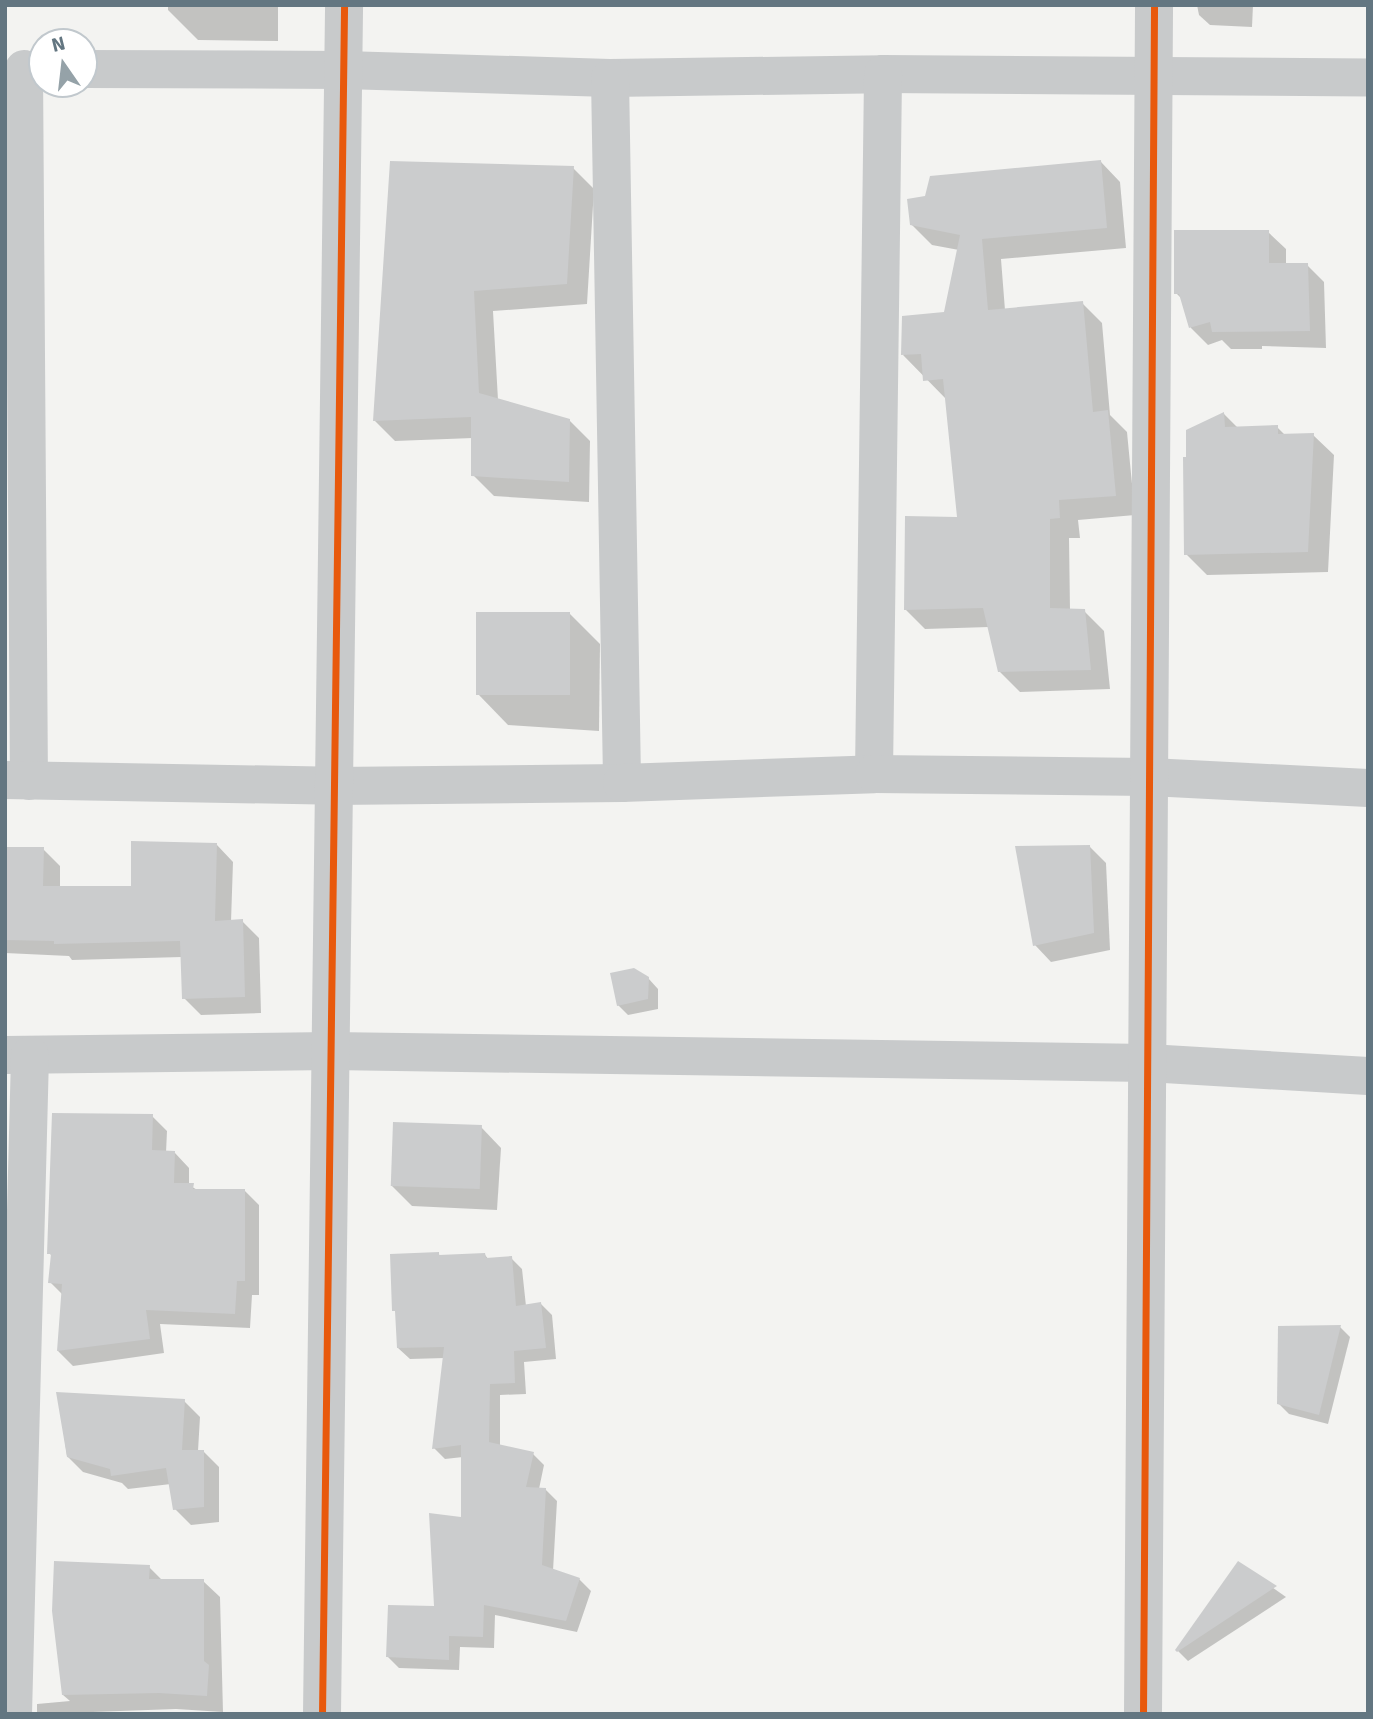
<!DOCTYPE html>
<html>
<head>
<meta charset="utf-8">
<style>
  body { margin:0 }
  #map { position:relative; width:1373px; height:1719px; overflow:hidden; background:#f3f3f1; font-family:Signika,sans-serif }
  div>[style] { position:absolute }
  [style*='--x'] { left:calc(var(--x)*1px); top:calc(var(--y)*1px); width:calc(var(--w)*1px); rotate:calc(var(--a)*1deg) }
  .shadow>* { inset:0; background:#0003; transform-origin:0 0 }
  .building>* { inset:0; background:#cbcccd; transform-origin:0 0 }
  .minor>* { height:38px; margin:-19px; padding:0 19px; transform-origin:19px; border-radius:19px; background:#c8cacb }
  .cycleway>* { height:7px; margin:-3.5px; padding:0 3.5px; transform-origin:3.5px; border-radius:3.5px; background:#e8590c }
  span { translate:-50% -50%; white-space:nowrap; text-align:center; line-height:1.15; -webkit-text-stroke:7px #fff; paint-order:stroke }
  .frame { position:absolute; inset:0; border:7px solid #637681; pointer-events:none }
  .north { position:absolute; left:28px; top:28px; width:70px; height:70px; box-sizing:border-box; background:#fff; border:2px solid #c1c8cd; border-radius:50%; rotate:346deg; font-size:19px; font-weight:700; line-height:28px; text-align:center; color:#637681 }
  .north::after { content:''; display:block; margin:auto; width:24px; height:32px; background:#95a2a8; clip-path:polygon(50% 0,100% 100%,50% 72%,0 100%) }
</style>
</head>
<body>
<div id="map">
  <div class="shadow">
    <i style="clip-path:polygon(168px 5px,278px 5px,278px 41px,198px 40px,168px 10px)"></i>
    <i style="clip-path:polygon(1197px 5px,1253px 5px,1252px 27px,1210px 25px,1199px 15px)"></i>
    <i style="clip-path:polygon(1101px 162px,1120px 182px,1126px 248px,1001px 259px,1005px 310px,1082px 303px,1102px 323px,1110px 415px,1127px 432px,1135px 515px,1078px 520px,1080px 538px,1069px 538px,1070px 610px,1084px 611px,1104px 631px,1110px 689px,1020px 692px,1000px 672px,989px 627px,925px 629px,905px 609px,959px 519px,947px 400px,903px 355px,946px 314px,959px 250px,932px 245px,912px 225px)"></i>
    <i style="clip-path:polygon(392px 163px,573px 168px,594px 189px,587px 304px,493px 311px,498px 400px,569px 420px,590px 441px,589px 502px,494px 496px,473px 475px,473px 438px,395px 441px,374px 420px)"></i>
    <i style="left:5px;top:186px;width:4px;height:61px;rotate:34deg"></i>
    <i style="clip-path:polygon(1268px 232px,1286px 249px,1286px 265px,1307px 265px,1324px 282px,1326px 348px,1262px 346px,1262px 349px,1231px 349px,1222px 340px,1208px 345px,1191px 328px,1182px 299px,1176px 293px)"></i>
    <i style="clip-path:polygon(1224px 414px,1238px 428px,1277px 427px,1286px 436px,1313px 435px,1334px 455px,1328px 572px,1207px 575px,1186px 554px,1188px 458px)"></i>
    <i style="clip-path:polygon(570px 614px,600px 644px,599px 731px,508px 725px,478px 694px)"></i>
    <i style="clip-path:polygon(217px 845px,233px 862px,231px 922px,242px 921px,259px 938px,261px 1013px,201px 1015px,184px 998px,182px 957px,72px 960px,69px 956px,5px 953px,5px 848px,43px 849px,60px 866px,60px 888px,133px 887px)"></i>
    <i style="clip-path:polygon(1089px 846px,1106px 863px,1110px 950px,1051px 962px,1035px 945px)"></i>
    <i style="clip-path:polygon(648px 978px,658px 989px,658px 1009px,628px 1015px,618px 1005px)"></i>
    <i style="clip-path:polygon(152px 1116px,167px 1131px,166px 1153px,175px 1153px,189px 1168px,189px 1185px,199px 1191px,244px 1190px,259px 1205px,259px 1295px,252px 1295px,250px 1328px,160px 1324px,164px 1353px,73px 1366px,58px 1351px,63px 1295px,50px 1282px,53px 1257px,49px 1253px)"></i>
    <i style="clip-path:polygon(481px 1127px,501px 1148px,497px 1210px,412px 1206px,391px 1185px)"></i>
    <i style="clip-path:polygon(438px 1253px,441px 1257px,485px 1255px,489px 1260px,511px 1258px,522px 1269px,526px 1306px,540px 1303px,552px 1315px,556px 1359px,524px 1362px,526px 1394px,500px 1395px,500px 1446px,533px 1454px,544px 1465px,539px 1489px,545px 1489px,557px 1501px,553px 1571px,579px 1579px,591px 1591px,577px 1632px,495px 1615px,494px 1648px,460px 1647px,459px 1670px,399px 1668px,388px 1657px,436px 1608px,463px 1519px,463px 1457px,445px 1459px,434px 1448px,445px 1358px,410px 1359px,398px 1348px)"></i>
    <i style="clip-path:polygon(1340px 1327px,1350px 1337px,1328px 1424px,1289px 1414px,1279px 1404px)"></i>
    <i style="clip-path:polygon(58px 1393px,184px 1401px,200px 1417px,198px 1451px,203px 1451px,219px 1467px,219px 1522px,191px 1525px,175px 1509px,171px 1484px,128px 1489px,122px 1483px,83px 1472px,67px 1456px)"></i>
    <i style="clip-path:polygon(1239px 1564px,1286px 1597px,1188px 1661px,1177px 1650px)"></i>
    <i style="clip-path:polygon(149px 1567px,163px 1581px,203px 1581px,220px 1597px,223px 1712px,176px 1709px,37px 1714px,37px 1704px,70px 1701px,63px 1695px)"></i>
  </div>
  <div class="building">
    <i style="clip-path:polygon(1101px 160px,1107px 228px,982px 239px,988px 310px,1083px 301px,1093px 412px,1108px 410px,1116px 496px,1059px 500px,1060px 518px,1050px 519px,1050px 608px,1085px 609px,1091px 670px,998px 672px,983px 608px,904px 610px,905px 516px,957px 517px,943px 379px,923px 381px,921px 354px,901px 355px,902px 316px,944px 312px,960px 235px,910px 225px,907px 199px,925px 196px,930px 176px)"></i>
    <i style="clip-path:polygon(390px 161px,574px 166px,567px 284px,474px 291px,479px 393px,570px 419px,569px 482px,471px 476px,471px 417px,373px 421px)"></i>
    <i style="clip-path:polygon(1174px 230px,1269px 230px,1269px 263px,1308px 263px,1310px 331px,1212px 332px,1210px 322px,1189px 328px,1179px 294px,1174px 294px)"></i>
    <i style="clip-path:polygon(1224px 412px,1225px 427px,1278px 425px,1278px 434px,1314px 433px,1308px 552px,1184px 555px,1183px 457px,1186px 457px,1186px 430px)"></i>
    <i style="left:476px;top:612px;width:94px;height:83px"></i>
    <i style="clip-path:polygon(131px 841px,217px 843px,215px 921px,243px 919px,245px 997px,182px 999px,180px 941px,54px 944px,54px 941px,5px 940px,5px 847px,44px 847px,43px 886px,131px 886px)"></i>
    <i style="clip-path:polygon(1090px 845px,1094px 933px,1033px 946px,1015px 846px)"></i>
    <i style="clip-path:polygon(634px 968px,649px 977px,648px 999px,617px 1006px,610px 973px)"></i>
    <i style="clip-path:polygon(52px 1113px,153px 1114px,152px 1150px,175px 1151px,174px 1183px,194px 1183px,193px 1189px,245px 1189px,245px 1281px,237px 1281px,235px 1314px,146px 1310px,150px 1339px,57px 1351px,62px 1284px,48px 1283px,51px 1254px,47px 1254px)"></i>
    <i style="left:393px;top:1122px;width:89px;height:64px;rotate:2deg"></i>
    <i style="clip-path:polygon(439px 1252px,439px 1255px,485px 1253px,486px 1258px,512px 1256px,516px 1306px,541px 1302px,546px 1348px,514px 1351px,515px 1383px,490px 1384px,489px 1442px,534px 1452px,526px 1487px,546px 1488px,542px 1565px,580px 1578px,566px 1621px,484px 1605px,483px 1637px,449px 1636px,449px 1660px,386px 1657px,388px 1605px,434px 1606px,429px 1513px,461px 1517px,461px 1445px,432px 1449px,444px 1347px,397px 1348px,395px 1311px,392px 1311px,390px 1254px)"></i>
    <i style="clip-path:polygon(1341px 1325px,1319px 1415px,1277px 1404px,1278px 1326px)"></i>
    <i style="clip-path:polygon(56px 1392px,185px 1399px,182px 1450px,204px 1450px,204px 1507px,173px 1510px,166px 1468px,111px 1476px,110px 1469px,67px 1457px)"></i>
    <i style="clip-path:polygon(54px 1561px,150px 1565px,149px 1579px,204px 1579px,204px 1661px,209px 1665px,207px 1696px,159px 1693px,62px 1695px,52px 1611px)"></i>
    <i style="clip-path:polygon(1238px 1561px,1277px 1586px,1177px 1652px,1175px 1650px)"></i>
  </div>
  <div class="minor">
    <i style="--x:24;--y:69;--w:712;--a:89.6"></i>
    <i style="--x:84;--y:69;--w:260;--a:0.2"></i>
    <i style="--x:344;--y:70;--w:266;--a:1.7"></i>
    <i style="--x:610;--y:78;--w:273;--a:-0.8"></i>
    <i style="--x:883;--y:74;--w:485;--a:0.4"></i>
    <i style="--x:610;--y:78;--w:705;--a:89.02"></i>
    <i style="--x:874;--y:774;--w:700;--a:-89.26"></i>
    <i style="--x:5;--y:780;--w:328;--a:1"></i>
    <i style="--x:333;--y:786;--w:289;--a:-0.6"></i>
    <i style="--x:622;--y:783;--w:252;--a:-2"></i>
    <i style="--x:874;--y:774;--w:276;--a:0.6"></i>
    <i style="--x:1150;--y:777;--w:218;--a:2.9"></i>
    <i style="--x:5;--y:1055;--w:326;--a:-0.7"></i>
    <i style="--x:331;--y:1051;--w:817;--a:0.84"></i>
    <i style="--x:1148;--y:1063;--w:220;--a:3.4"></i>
    <i style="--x:13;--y:1714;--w:659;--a:-88.52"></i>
    <i style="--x:322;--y:1714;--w:1709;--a:-89.26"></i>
    <i style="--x:1143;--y:1714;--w:1709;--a:-89.63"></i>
  </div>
  <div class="cycleway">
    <i style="--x:322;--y:1714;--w:1709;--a:-89.26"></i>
    <i style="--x:1143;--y:1714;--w:1709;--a:-89.63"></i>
  </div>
  <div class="frame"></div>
  <div class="north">N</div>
</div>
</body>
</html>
